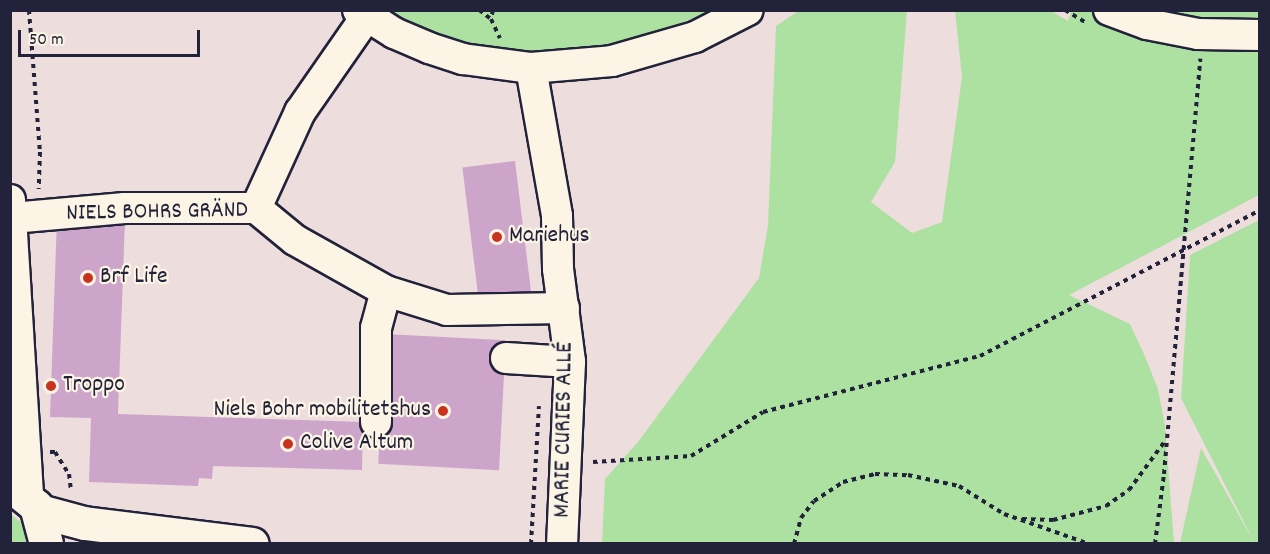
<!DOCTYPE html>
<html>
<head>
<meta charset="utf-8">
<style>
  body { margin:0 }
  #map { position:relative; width:1270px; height:554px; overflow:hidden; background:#edd; font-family:Dekko,sans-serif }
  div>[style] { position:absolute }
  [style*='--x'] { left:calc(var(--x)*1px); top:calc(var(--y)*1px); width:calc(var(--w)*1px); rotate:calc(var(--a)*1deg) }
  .green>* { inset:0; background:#ade1a2 }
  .building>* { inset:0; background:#cda5cb; transform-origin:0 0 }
  .path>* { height:4px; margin-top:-2px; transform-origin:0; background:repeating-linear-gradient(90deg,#22223b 0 4.5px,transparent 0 9px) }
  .roads { filter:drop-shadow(2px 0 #22223b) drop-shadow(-2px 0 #22223b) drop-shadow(0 2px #22223b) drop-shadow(0 -2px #22223b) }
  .minor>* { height:30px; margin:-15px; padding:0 15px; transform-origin:15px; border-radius:15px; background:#fcf5e5 }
  .major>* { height:33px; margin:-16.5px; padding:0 16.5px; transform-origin:16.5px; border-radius:16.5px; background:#fcf5e5 }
  .dots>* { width:16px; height:16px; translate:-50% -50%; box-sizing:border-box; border:3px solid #fcf5e5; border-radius:50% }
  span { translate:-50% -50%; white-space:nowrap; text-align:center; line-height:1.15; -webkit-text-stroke:4.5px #fcf5e5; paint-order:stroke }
  .street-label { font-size:24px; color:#22223b }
  .poi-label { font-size:24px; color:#22223b }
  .left { translate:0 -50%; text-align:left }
  .right { translate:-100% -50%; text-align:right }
  .frame { position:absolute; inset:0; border:12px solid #22223b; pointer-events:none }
  .scale { position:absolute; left:18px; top:30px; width:182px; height:27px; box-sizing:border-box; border:3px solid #22223b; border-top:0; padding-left:8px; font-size:18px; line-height:21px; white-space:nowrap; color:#22223b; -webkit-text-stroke:4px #fcf5e5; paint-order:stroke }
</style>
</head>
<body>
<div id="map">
  <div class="green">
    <i style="clip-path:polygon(386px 11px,711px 11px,617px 48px,556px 58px,468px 45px,445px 39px)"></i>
    <i style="clip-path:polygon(798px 11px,907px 11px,895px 162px,871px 202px,912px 233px,942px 222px,962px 77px,955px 11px,1051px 11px,1068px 21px,1071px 11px,1259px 11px,1259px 195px,1069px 295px,1130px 324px,1144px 354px,1158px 389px,1165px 426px,1174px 543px,602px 544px,605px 479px,638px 442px,759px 278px,768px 225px,776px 26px)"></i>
    <i style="clip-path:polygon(1259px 220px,1259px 543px,1180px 543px,1201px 448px,1254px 542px,1181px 398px,1190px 255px)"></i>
    <i style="clip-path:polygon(10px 514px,21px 522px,27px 543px,11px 543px)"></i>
  </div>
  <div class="building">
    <i style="left:515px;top:161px;width:138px;height:53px;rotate:83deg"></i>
    <i style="clip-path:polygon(57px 218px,125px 220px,118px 414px,363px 422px,362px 470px,213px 466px,212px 479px,199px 478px,198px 486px,89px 482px,91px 418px,50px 417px)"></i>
    <i style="left:385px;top:334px;width:121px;height:130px;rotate:3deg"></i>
  </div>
  <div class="path">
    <i style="--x:29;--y:10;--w:142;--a:85.6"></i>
    <i style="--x:40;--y:152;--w:37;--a:92"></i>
    <i style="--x:479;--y:10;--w:15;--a:37"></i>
    <i style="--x:493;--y:10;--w:9;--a:103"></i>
    <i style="--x:491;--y:19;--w:21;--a:65"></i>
    <i style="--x:1065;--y:10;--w:23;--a:31"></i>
    <i style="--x:50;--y:452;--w:5;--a:0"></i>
    <i style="--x:55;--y:452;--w:26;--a:58"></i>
    <i style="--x:69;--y:474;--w:16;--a:83"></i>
    <i style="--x:593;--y:462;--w:98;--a:-3.5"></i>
    <i style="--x:691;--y:456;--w:84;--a:-31.4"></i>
    <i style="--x:763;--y:412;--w:224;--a:-14.5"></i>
    <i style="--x:980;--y:356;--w:316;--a:-27.5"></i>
    <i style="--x:1022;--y:519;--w:31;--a:2"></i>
    <i style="--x:1053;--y:520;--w:55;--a:-14.8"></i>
    <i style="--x:1106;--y:506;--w:28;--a:-35"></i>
    <i style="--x:1129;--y:490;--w:61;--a:-53.7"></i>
    <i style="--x:531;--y:544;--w:138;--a:-86.7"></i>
    <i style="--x:794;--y:544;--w:27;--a:-75"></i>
    <i style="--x:801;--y:518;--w:21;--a:-53"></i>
    <i style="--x:814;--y:501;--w:35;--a:-33"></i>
    <i style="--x:843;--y:482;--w:33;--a:-14"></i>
    <i style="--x:875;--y:474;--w:33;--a:2"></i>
    <i style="--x:908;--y:475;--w:52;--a:12.2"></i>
    <i style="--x:959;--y:486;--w:53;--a:31.9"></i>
    <i style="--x:1004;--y:514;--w:90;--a:19.4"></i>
    <i style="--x:1155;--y:544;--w:71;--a:-82.7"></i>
    <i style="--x:1164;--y:474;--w:417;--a:-85"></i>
  </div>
  <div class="roads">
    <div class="minor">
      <i style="--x:358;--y:10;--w:43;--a:32.6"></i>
      <i style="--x:394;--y:33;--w:38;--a:23"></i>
      <i style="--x:429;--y:48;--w:36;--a:18"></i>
      <i style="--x:463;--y:59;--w:69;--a:7.5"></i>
      <i style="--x:531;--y:68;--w:81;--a:-4.9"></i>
      <i style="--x:612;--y:61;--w:86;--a:-16.1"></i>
      <i style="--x:695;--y:37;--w:59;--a:-27"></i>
      <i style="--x:1109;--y:10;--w:40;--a:20.2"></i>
      <i style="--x:1147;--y:24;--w:52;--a:11.1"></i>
      <i style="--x:1198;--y:34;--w:62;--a:0.9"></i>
      <i style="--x:531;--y:68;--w:150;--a:80"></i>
      <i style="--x:557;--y:216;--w:53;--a:88.9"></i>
      <i style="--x:558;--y:269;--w:94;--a:82.6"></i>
      <i style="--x:570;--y:362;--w:182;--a:92.5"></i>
      <i style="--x:10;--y:200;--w:297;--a:86.5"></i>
      <i style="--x:256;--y:208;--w:106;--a:-65.4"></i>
      <i style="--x:300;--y:112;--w:116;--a:-55.2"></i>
      <i style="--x:12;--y:218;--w:113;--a:-5.1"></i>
      <i style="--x:125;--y:208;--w:131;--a:0"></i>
      <i style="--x:256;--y:208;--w:50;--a:39.4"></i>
      <i style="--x:295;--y:240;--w:104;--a:29.3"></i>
      <i style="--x:386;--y:291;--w:64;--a:17.3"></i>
      <i style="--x:447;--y:310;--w:117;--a:-1"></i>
      <i style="--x:506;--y:358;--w:64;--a:3.6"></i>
      <i style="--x:376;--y:422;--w:94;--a:-90"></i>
      <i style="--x:376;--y:328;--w:38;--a:-75"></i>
    </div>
    <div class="major">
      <i style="--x:10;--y:485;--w:33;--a:39"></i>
      <i style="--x:36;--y:506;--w:39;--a:75"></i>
      <i style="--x:39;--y:511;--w:47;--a:14.9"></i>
      <i style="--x:84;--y:523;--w:169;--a:7.1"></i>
    </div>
  </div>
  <div class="dots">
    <i style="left:497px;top:237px;background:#c8321e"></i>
    <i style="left:88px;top:278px;background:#c8321e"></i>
    <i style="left:51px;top:386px;background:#c8321e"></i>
    <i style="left:443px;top:411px;background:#c8321e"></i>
    <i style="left:288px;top:444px;background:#c8321e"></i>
  </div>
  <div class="street-label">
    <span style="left:157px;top:213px;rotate:-1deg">NIELS BOHRS GRÄND</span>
    <span style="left:565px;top:430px;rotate:-89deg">MARIE CURIES ALLÉ</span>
  </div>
  <div class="poi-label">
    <span class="left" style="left:509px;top:237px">Mariehus</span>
    <span class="left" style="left:100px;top:278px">Brf Life</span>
    <span class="left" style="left:63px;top:386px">Troppo</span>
    <span class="right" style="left:431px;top:411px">Niels Bohr mobilitetshus</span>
    <span class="left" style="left:300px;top:444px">Colive Altum</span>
  </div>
  <div class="frame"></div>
  <div class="scale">50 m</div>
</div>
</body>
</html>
